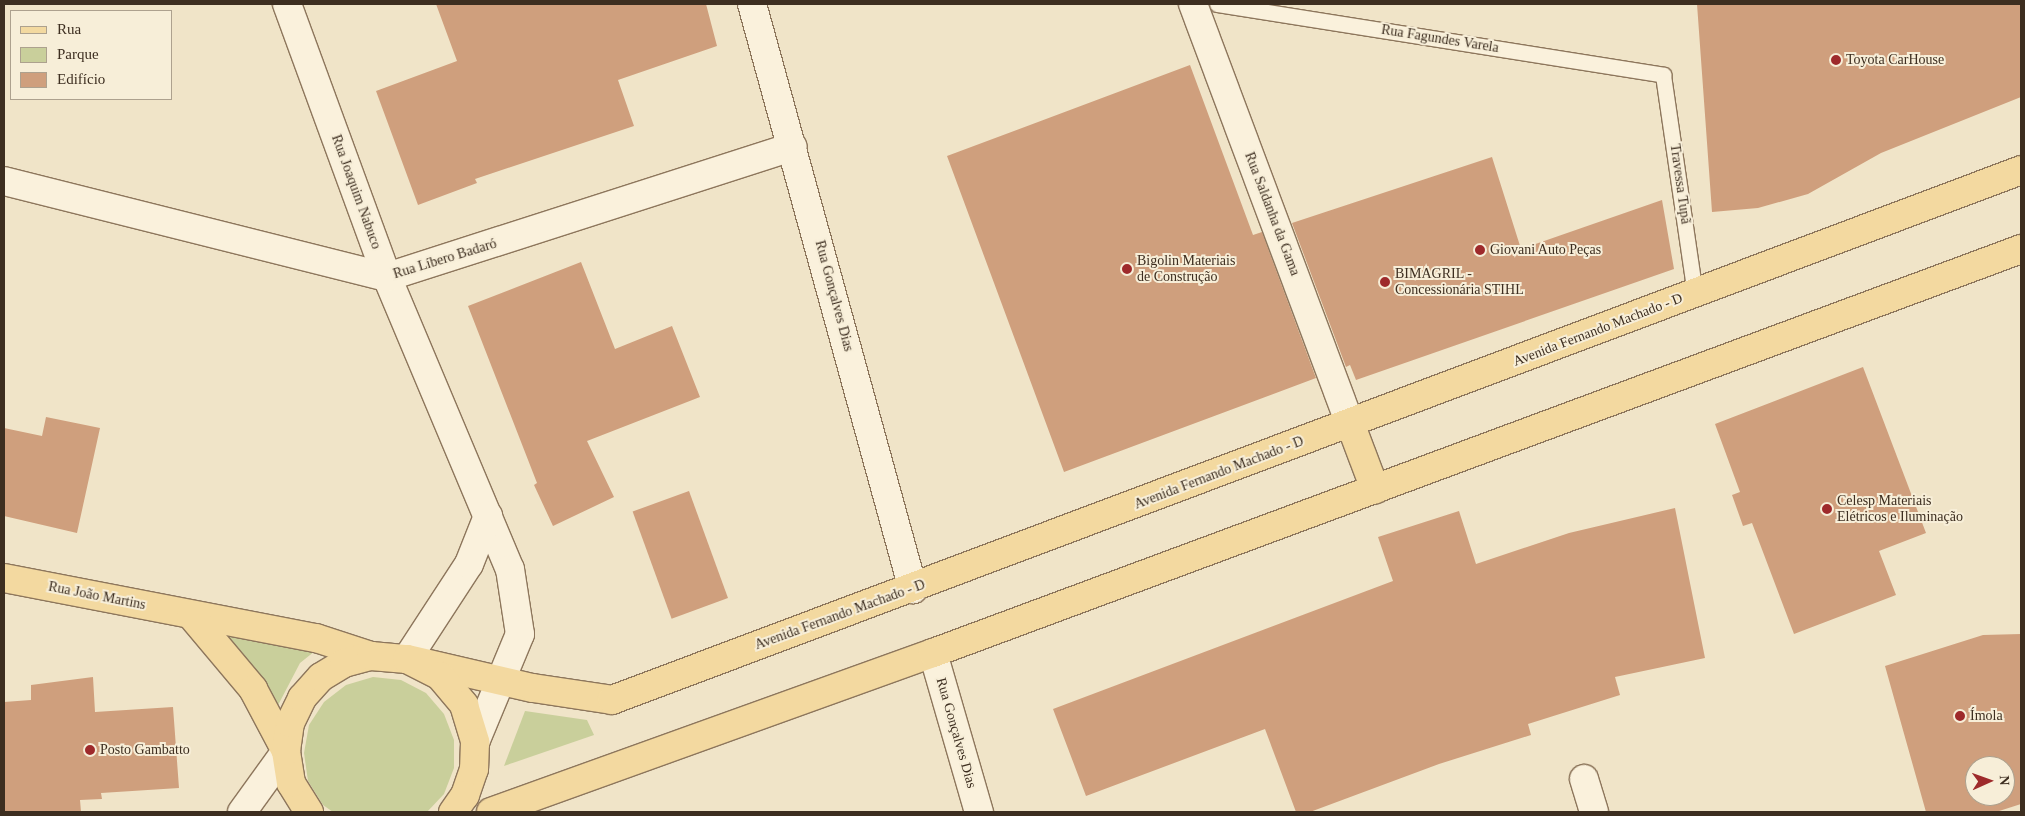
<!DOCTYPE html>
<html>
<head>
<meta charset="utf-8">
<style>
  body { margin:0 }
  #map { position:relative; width:2025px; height:816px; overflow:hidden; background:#f0e4c8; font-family:Georgia,serif }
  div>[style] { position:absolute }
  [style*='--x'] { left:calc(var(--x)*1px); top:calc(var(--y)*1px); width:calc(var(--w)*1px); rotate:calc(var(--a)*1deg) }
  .green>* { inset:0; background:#c9cf9b }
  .building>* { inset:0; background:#cf9f7d; transform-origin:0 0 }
  .roads { filter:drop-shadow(1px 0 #8d765c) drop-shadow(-1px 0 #8d765c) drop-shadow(0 1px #8d765c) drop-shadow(0 -1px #8d765c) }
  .lane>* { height:15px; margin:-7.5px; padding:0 7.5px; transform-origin:7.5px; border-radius:7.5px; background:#faf1dc }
  .street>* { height:28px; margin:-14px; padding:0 14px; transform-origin:14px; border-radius:14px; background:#faf1dc }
  .secondary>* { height:28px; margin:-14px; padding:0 14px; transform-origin:14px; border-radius:14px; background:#faf1dc }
  .primary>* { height:28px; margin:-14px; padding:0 14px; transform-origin:14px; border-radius:14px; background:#f3d9a0 }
  .dots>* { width:14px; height:14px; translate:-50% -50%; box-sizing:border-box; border:2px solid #f7eed8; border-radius:50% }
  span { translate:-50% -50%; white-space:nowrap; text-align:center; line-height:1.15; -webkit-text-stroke:4px #f7eed8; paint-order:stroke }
  .street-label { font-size:14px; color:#3d2e20 }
  .poi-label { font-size:14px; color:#3d2e20 }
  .left { translate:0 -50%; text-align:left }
  .frame { position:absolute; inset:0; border:5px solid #3d2e20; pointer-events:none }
  .legend { position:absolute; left:10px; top:10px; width:162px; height:90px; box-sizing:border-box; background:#f7eed8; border:1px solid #ada18e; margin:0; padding:6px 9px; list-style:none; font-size:15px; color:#3d2e20 }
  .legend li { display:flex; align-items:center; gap:10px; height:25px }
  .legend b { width:25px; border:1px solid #ada18e }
  .north { position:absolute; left:1965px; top:756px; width:50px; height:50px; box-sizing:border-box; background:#f7eed8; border:1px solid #ada18e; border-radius:50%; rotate:88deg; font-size:14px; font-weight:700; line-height:20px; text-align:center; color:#3d2e20 }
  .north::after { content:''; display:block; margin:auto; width:18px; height:22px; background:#9e2a2b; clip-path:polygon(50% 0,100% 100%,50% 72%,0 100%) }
</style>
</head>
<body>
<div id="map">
  <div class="green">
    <i style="clip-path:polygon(218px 631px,315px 651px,300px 663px,275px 711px,241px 651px)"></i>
    <i style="clip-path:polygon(373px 677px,401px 680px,426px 693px,444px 714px,454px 740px,454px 768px,444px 794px,427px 812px,333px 812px,323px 805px,308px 781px,304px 753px,309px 725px,324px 702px,346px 685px)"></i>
    <i style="clip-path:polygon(525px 711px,587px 720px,594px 735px,504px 766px)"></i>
  </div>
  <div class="building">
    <i style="clip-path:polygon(436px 4px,706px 4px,717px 46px,618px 80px,634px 126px,475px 179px,477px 183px,418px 205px,376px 91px,457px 61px)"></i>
    <i style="clip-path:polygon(1697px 4px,2021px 4px,2021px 97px,1881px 153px,1808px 194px,1758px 208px,1712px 212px)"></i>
    <i style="clip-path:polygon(1190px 65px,1253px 235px,1262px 232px,1316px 378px,1064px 472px,947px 156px)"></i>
    <i style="clip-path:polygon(1492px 157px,1521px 249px,1662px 200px,1674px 269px,1356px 380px,1350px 365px,1346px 367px,1292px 223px)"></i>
    <i style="clip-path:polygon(581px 262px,615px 349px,672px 326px,700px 397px,587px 441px,614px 497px,553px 526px,534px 485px,537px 483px,468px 306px)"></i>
    <i style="clip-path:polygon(1863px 367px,1926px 533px,1879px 551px,1896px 595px,1794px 634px,1752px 523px,1743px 526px,1732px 495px,1740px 492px,1715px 424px)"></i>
    <i style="clip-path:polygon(46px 417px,100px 428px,77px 533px,4px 516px,4px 428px,42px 436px)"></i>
    <i style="left:689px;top:491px;width:114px;height:60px;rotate:70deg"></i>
    <i style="clip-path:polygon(1675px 508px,1705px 658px,1615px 677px,1620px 695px,1528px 724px,1531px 735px,1439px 764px,1310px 812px,1296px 812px,1265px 729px,1086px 796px,1053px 709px,1393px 581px,1378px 537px,1459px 511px,1476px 564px,1569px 533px)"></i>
    <i style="clip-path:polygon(evenodd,2021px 634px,2021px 804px,1996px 812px,1926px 812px,1885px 666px,1983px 635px,2021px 634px,1975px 766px,2005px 766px,2005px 796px,1975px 796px,1975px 766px)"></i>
    <i style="clip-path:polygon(93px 677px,95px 712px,173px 707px,179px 788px,101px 793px,102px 799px,80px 800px,81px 812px,4px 812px,4px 702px,31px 700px,31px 685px)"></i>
  </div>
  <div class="roads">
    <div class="lane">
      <i style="--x:1217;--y:4;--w:452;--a:9"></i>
      <i style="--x:1663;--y:75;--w:221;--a:81.7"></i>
    </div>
    <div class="street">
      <i style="--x:287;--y:4;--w:291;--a:69.9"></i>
      <i style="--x:387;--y:277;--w:317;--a:67.2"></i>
      <i style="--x:510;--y:569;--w:66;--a:81.3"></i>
      <i style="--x:520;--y:634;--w:117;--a:112.6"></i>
      <i style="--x:1193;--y:4;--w:447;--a:69.5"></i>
      <i style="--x:4;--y:181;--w:395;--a:14.1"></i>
      <i style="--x:387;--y:277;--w:426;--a:-17.8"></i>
      <i style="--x:407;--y:659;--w:113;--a:-56.9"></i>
      <i style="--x:469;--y:564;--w:52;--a:-68.4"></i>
      <i style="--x:1584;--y:779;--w:34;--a:73"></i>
    </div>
    <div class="secondary">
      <i style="--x:752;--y:4;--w:607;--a:74.61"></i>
      <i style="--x:933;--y:653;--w:166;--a:73.9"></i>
      <i style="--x:242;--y:812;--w:75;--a:-54.2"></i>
    </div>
    <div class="primary">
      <i style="--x:1350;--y:423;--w:71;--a:69.3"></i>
      <i style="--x:4;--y:578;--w:318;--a:10.9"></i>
      <i style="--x:316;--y:638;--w:58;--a:18.1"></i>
      <i style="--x:191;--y:615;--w:97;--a:50"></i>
      <i style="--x:253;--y:689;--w:70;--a:62"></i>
      <i style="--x:407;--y:659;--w:129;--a:13"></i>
      <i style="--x:533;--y:688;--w:80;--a:8.6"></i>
      <i style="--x:612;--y:700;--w:1505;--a:-20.61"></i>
      <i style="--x:309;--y:812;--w:34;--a:-122"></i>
      <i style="--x:291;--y:783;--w:32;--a:-99"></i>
      <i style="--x:286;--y:751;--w:28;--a:-82"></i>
      <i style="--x:290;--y:723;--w:28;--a:-64"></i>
      <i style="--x:302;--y:698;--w:28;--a:-48"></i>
      <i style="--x:321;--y:677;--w:27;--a:-31"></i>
      <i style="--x:344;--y:663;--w:28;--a:-15"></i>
      <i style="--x:371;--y:656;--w:36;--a:5"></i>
      <i style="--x:407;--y:659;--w:37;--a:27"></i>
      <i style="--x:440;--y:676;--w:38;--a:50"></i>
      <i style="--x:464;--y:705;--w:39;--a:73"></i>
      <i style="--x:475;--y:742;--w:27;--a:92"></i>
      <i style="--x:474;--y:769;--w:28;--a:109"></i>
      <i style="--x:465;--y:795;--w:21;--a:125"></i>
      <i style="--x:491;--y:812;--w:470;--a:-19.8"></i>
      <i style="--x:933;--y:653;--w:1161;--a:-20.37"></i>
    </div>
  </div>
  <div class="dots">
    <i style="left:1836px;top:60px;background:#9e2a2b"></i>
    <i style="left:1480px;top:250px;background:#9e2a2b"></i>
    <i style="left:1127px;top:269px;background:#9e2a2b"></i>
    <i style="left:1385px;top:282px;background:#9e2a2b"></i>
    <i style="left:1827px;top:509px;background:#9e2a2b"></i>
    <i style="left:1960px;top:716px;background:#9e2a2b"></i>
    <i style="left:90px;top:750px;background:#9e2a2b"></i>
  </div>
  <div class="street-label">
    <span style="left:1440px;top:39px;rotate:9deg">Rua Fagundes Varela</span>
    <span style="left:1680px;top:184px;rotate:82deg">Travessa Tupã</span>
    <span style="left:356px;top:192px;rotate:70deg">Rua Joaquim Nabuco</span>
    <span style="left:1272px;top:214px;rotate:69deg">Rua Saldanha da Gama</span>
    <span style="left:445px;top:259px;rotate:-17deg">Rua Líbero Badaró</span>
    <span style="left:834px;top:296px;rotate:75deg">Rua Gonçalves Dias</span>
    <span style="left:1598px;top:330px;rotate:-21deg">Avenida Fernando Machado - D</span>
    <span style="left:1219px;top:473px;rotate:-21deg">Avenida Fernando Machado - D</span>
    <span style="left:97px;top:596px;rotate:11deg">Rua João Martins</span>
    <span style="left:840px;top:615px;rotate:-20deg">Avenida Fernando Machado - D</span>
    <span style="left:956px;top:733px;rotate:74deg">Rua Gonçalves Dias</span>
  </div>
  <div class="poi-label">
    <span class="left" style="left:1846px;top:60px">Toyota CarHouse</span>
    <span class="left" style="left:1490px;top:250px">Giovani Auto Peças</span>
    <span class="left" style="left:1137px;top:269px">Bigolin Materiais<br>de Construção</span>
    <span class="left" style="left:1395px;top:282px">BIMAGRIL -<br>Concessionária STIHL</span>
    <span class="left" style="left:1837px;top:509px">Celesp Materiais<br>Elétricos e Iluminação</span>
    <span class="left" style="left:1970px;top:716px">Ímola</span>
    <span class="left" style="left:100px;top:750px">Posto Gambatto</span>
  </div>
  <div class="frame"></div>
  <ul class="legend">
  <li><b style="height:6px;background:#f3d9a0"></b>Rua</li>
  <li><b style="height:14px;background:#c9cf9b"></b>Parque</li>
  <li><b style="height:14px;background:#cf9f7d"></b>Edifício</li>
  </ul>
  <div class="north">N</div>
</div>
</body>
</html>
